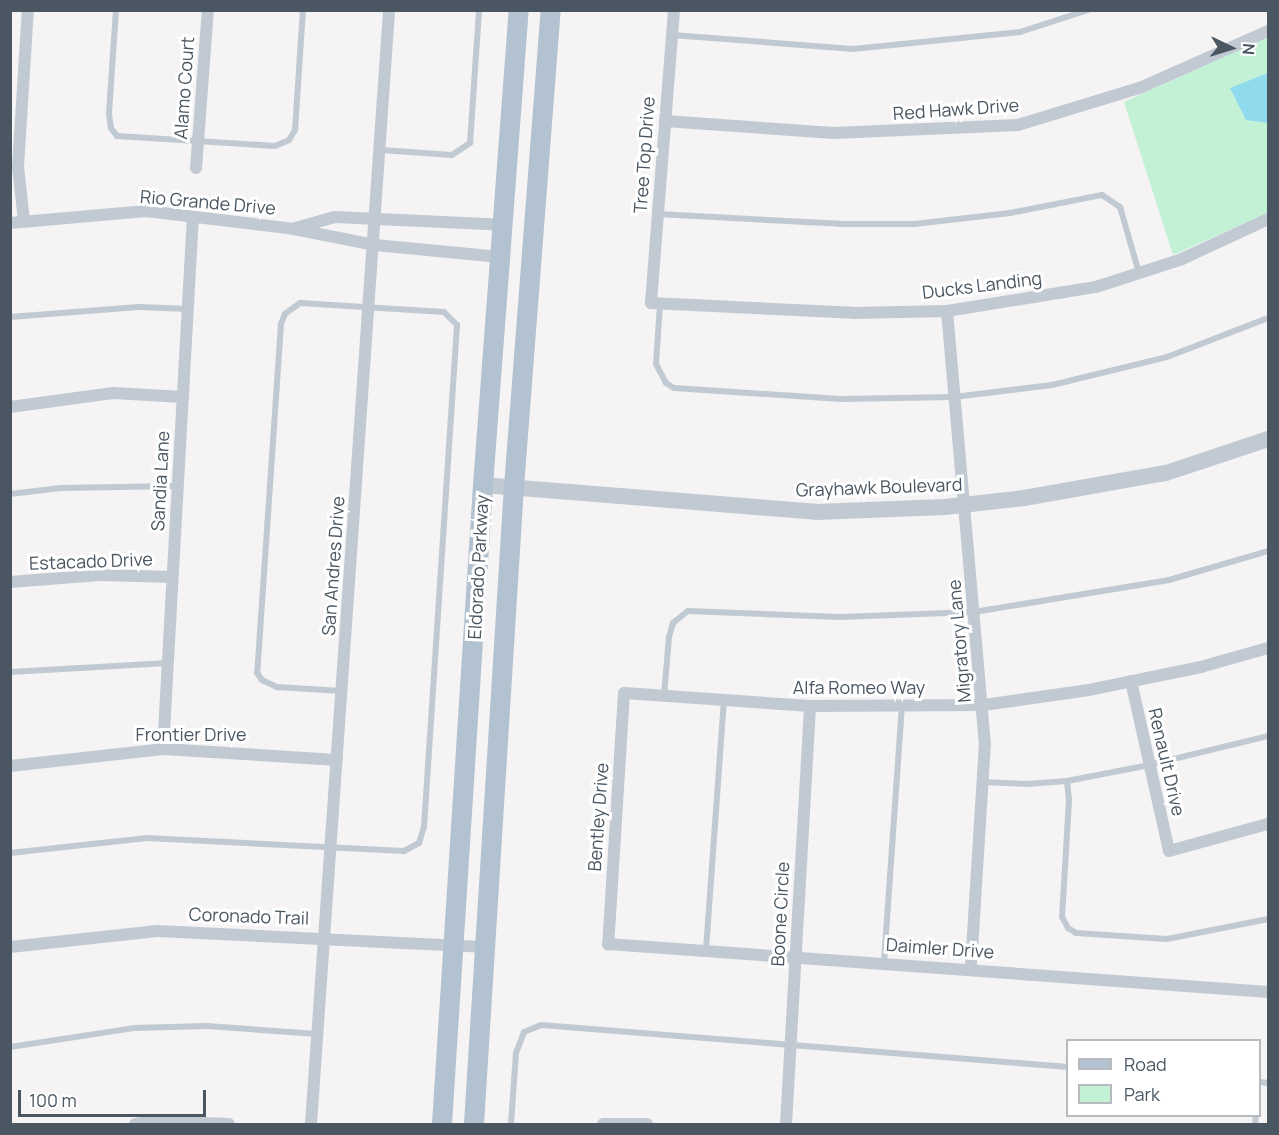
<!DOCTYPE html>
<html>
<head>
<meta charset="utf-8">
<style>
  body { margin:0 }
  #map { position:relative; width:1279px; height:1135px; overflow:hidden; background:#f5f3f3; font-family:Manrope,sans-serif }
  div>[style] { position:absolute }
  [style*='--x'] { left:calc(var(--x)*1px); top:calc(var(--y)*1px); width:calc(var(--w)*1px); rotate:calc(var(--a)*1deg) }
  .green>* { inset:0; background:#c3f1d5 }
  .water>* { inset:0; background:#90daee }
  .service>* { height:6px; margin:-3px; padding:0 3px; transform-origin:3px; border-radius:3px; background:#c1cad2 }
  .minor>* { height:12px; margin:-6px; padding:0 6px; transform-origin:6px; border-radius:6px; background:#c1cad2 }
  .tertiary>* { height:16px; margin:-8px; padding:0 8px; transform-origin:8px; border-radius:8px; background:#c1cad2 }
  .primary>* { height:20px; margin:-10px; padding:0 10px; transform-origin:10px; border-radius:10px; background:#b3c2d1 }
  span { translate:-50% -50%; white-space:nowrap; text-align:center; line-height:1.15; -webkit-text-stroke:6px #fff; paint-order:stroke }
  .street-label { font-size:18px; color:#4a5661 }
  .frame { position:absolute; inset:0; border:12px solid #4a5661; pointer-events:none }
  .legend { position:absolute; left:1066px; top:1039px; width:195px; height:78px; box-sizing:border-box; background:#fff; border:2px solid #b7bbc0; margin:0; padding:8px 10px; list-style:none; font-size:18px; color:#4a5661 }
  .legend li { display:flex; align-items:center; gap:12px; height:30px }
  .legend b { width:30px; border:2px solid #b7bbc0 }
  .north { position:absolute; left:1201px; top:18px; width:60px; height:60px; -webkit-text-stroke:4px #fff; paint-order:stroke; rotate:94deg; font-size:16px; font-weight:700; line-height:24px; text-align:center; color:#4a5661 }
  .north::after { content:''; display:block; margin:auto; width:21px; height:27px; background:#4a5661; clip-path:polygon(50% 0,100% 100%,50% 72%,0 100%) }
  .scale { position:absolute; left:18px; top:1090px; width:188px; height:27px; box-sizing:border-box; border:3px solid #4a5661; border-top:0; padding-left:8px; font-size:18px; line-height:21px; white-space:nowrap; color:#4a5661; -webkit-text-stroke:4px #fff; paint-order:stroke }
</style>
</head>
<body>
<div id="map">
  <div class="green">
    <i style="clip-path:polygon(1268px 37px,1268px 213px,1173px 255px,1124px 102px)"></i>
  </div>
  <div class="water">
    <i style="clip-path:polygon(1268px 73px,1268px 123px,1246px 120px,1230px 88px)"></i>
  </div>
  <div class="service">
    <i style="--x:116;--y:10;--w:104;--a:93.9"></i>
    <i style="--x:109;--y:114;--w:14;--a:82"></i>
    <i style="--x:111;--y:128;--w:10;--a:53"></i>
    <i style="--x:117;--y:136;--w:158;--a:3.6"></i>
    <i style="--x:275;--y:146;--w:15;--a:-23"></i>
    <i style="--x:289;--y:140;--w:12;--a:-59"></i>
    <i style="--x:295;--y:130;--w:120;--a:-86.2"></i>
    <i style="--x:672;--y:35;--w:182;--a:4.4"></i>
    <i style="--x:853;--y:49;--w:168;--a:-5.8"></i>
    <i style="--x:1020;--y:32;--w:71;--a:-17.9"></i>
    <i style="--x:381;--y:150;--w:71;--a:4"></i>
    <i style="--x:452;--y:155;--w:22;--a:-34"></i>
    <i style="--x:470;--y:143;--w:133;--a:-86.1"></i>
    <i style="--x:658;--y:214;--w:182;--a:3.1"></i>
    <i style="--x:840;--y:224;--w:74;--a:0"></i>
    <i style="--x:914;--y:224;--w:97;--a:-6.5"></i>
    <i style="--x:1010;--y:213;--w:94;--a:-11.1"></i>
    <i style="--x:1102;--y:195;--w:22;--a:34"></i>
    <i style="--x:1120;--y:207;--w:69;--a:73.9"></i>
    <i style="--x:660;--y:304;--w:60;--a:93.8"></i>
    <i style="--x:656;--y:364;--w:21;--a:62"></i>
    <i style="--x:666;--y:383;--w:9;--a:32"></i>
    <i style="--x:674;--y:388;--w:167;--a:3.8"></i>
    <i style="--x:841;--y:399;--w:113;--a:-1"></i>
    <i style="--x:954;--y:397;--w:99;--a:-7"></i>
    <i style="--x:1052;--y:385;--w:118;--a:-13.7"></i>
    <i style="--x:1167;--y:357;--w:108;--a:-21.1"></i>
    <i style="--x:10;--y:317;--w:129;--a:-4.4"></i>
    <i style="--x:139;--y:307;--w:49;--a:2.3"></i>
    <i style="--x:10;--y:494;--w:51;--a:-6.7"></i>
    <i style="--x:61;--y:488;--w:116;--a:-1"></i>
    <i style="--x:10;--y:672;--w:158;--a:-3.3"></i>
    <i style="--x:664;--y:696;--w:59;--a:-85.2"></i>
    <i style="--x:669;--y:637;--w:15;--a:-74"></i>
    <i style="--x:673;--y:623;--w:19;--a:-39"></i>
    <i style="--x:688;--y:611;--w:152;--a:2.3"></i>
    <i style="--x:840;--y:617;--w:134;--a:-2.1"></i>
    <i style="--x:974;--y:612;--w:198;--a:-9.3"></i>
    <i style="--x:1169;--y:580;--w:103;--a:-16.3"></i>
    <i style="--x:1067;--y:781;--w:19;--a:84"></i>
    <i style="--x:1069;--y:800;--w:117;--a:93.4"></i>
    <i style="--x:1062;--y:917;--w:13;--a:61"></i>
    <i style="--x:1068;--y:928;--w:9;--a:32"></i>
    <i style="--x:1076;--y:933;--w:91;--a:3.8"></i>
    <i style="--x:1167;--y:939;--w:103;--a:-11.2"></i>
    <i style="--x:982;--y:782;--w:45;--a:2.5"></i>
    <i style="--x:1027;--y:784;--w:40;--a:-4.3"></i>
    <i style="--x:1067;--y:781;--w:84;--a:-11"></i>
    <i style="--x:1149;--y:765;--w:122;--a:-13.7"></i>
    <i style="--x:10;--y:853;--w:138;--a:-6.2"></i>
    <i style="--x:147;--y:838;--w:257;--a:2.9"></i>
    <i style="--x:404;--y:851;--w:17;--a:-28"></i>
    <i style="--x:419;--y:843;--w:17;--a:-73"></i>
    <i style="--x:424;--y:827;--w:503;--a:-86.24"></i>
    <i style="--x:457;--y:325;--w:18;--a:-135"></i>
    <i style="--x:444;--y:312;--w:144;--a:-176.4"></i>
    <i style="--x:300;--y:303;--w:19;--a:144"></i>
    <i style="--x:285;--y:314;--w:11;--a:112"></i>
    <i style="--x:281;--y:324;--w:350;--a:93.9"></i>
    <i style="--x:257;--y:673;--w:9;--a:54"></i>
    <i style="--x:262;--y:680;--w:17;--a:25"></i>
    <i style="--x:277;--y:687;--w:65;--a:3.5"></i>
    <i style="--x:706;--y:950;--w:250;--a:-85.9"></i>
    <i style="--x:884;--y:962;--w:257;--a:-86"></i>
    <i style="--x:10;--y:1047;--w:125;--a:-8.7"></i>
    <i style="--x:134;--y:1028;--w:73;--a:-1.6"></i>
    <i style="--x:207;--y:1026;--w:110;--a:4.2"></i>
    <i style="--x:1260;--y:1082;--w:8;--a:7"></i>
    <i style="--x:511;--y:1124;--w:71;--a:-86"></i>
    <i style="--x:516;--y:1053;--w:22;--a:-69"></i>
    <i style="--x:524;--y:1032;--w:18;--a:-22"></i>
    <i style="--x:541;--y:1025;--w:529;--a:4.56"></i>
    <i style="--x:1255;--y:1124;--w:8;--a:-83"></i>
  </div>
  <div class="minor">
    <i style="--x:674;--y:10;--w:294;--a:94.5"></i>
    <i style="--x:651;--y:303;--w:202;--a:2.8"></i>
    <i style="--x:853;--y:313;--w:94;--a:-1.2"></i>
    <i style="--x:947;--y:311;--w:151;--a:-9.2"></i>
    <i style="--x:1096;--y:287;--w:90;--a:-18"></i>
    <i style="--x:1182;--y:259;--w:95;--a:-24.9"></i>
    <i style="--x:665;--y:121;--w:169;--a:4.1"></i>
    <i style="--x:834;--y:133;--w:184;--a:-2.5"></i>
    <i style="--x:1018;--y:125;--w:130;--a:-17"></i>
    <i style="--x:1142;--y:87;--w:138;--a:-24"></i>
    <i style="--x:196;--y:168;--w:158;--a:-85.7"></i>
    <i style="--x:24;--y:221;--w:54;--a:-96.3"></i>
    <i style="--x:18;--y:167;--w:157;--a:-86.4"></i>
    <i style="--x:10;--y:223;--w:137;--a:-5"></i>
    <i style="--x:146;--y:211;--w:149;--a:6.9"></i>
    <i style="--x:294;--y:229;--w:83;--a:11.2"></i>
    <i style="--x:375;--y:245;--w:126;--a:5.5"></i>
    <i style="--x:295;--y:228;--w:41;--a:-15.4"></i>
    <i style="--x:335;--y:217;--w:167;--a:2.7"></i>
    <i style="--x:947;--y:311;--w:434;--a:85"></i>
    <i style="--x:985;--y:743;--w:225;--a:93.6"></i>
    <i style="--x:10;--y:407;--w:104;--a:-7.7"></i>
    <i style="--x:113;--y:393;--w:70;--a:3.3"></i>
    <i style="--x:10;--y:582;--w:90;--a:-4.4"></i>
    <i style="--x:100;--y:575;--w:72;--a:1.6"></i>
    <i style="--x:1268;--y:648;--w:70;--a:164.2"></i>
    <i style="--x:1201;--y:667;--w:114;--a:168.4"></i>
    <i style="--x:1089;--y:690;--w:107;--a:171.9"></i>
    <i style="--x:983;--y:705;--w:173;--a:179.7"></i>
    <i style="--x:810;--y:706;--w:186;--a:-176"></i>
    <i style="--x:624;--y:693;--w:252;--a:93.6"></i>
    <i style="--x:608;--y:944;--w:662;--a:4.16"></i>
    <i style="--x:1131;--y:681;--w:174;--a:77.4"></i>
    <i style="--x:1169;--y:851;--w:103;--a:-15.3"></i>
    <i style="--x:163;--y:749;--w:535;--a:-86.78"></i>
    <i style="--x:10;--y:766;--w:154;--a:-6.3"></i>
    <i style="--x:163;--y:749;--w:174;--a:3.6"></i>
    <i style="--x:10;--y:947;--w:148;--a:-6.2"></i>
    <i style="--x:157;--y:931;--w:330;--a:2.8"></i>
    <i style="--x:135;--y:1124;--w:22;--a:-8"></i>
    <i style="--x:157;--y:1121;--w:72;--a:2.4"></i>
    <i style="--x:311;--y:1124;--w:1117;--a:-85.99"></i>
    <i style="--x:603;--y:1124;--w:44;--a:0"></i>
    <i style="--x:786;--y:1124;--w:419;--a:-86.7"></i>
  </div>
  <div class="tertiary">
    <i style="--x:483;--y:485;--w:334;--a:4.6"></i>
    <i style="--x:816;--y:512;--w:129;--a:-2.2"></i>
    <i style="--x:945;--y:507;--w:80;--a:-6.5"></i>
    <i style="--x:1024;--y:498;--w:144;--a:-10"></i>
    <i style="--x:1166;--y:473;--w:108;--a:-18.4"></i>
  </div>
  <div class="primary">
    <i style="--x:442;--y:1124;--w:640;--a:-86.33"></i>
    <i style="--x:483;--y:485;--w:476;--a:-85.7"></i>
    <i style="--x:474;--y:1124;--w:638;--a:-86.41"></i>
    <i style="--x:514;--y:487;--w:478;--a:-85.6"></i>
  </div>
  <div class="street-label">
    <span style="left:184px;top:88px;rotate:-86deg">Alamo Court</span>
    <span style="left:956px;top:109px;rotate:-4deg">Red Hawk Drive</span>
    <span style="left:644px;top:155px;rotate:-86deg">Tree Top Drive</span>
    <span style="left:208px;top:202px;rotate:5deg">Rio Grande Drive</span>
    <span style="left:982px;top:285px;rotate:-7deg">Ducks Landing</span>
    <span style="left:160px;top:481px;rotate:-87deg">Sandia Lane</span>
    <span style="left:879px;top:487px;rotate:-2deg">Grayhawk Boulevard</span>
    <span style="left:91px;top:561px;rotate:-2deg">Estacado Drive</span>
    <span style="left:333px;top:566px;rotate:-86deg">San Andres Drive</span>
    <span style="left:478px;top:567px;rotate:-87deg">Eldorado Parkway</span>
    <span style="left:959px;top:641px;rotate:-95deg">Migratory Lane</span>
    <span style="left:859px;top:687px">Alfa Romeo Way</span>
    <span style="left:191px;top:734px">Frontier Drive</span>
    <span style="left:1167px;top:762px;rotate:77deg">Renault Drive</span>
    <span style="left:598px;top:817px;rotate:-86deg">Bentley Drive</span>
    <span style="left:780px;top:914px;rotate:-87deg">Boone Circle</span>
    <span style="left:249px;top:916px;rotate:2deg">Coronado Trail</span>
    <span style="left:940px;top:948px;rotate:4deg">Daimler Drive</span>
  </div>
  <div class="frame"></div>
  <ul class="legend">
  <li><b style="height:8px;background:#b3c2d1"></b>Road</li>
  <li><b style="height:16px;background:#c3f1d5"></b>Park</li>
  </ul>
  <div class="north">N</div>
  <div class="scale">100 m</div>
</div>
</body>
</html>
